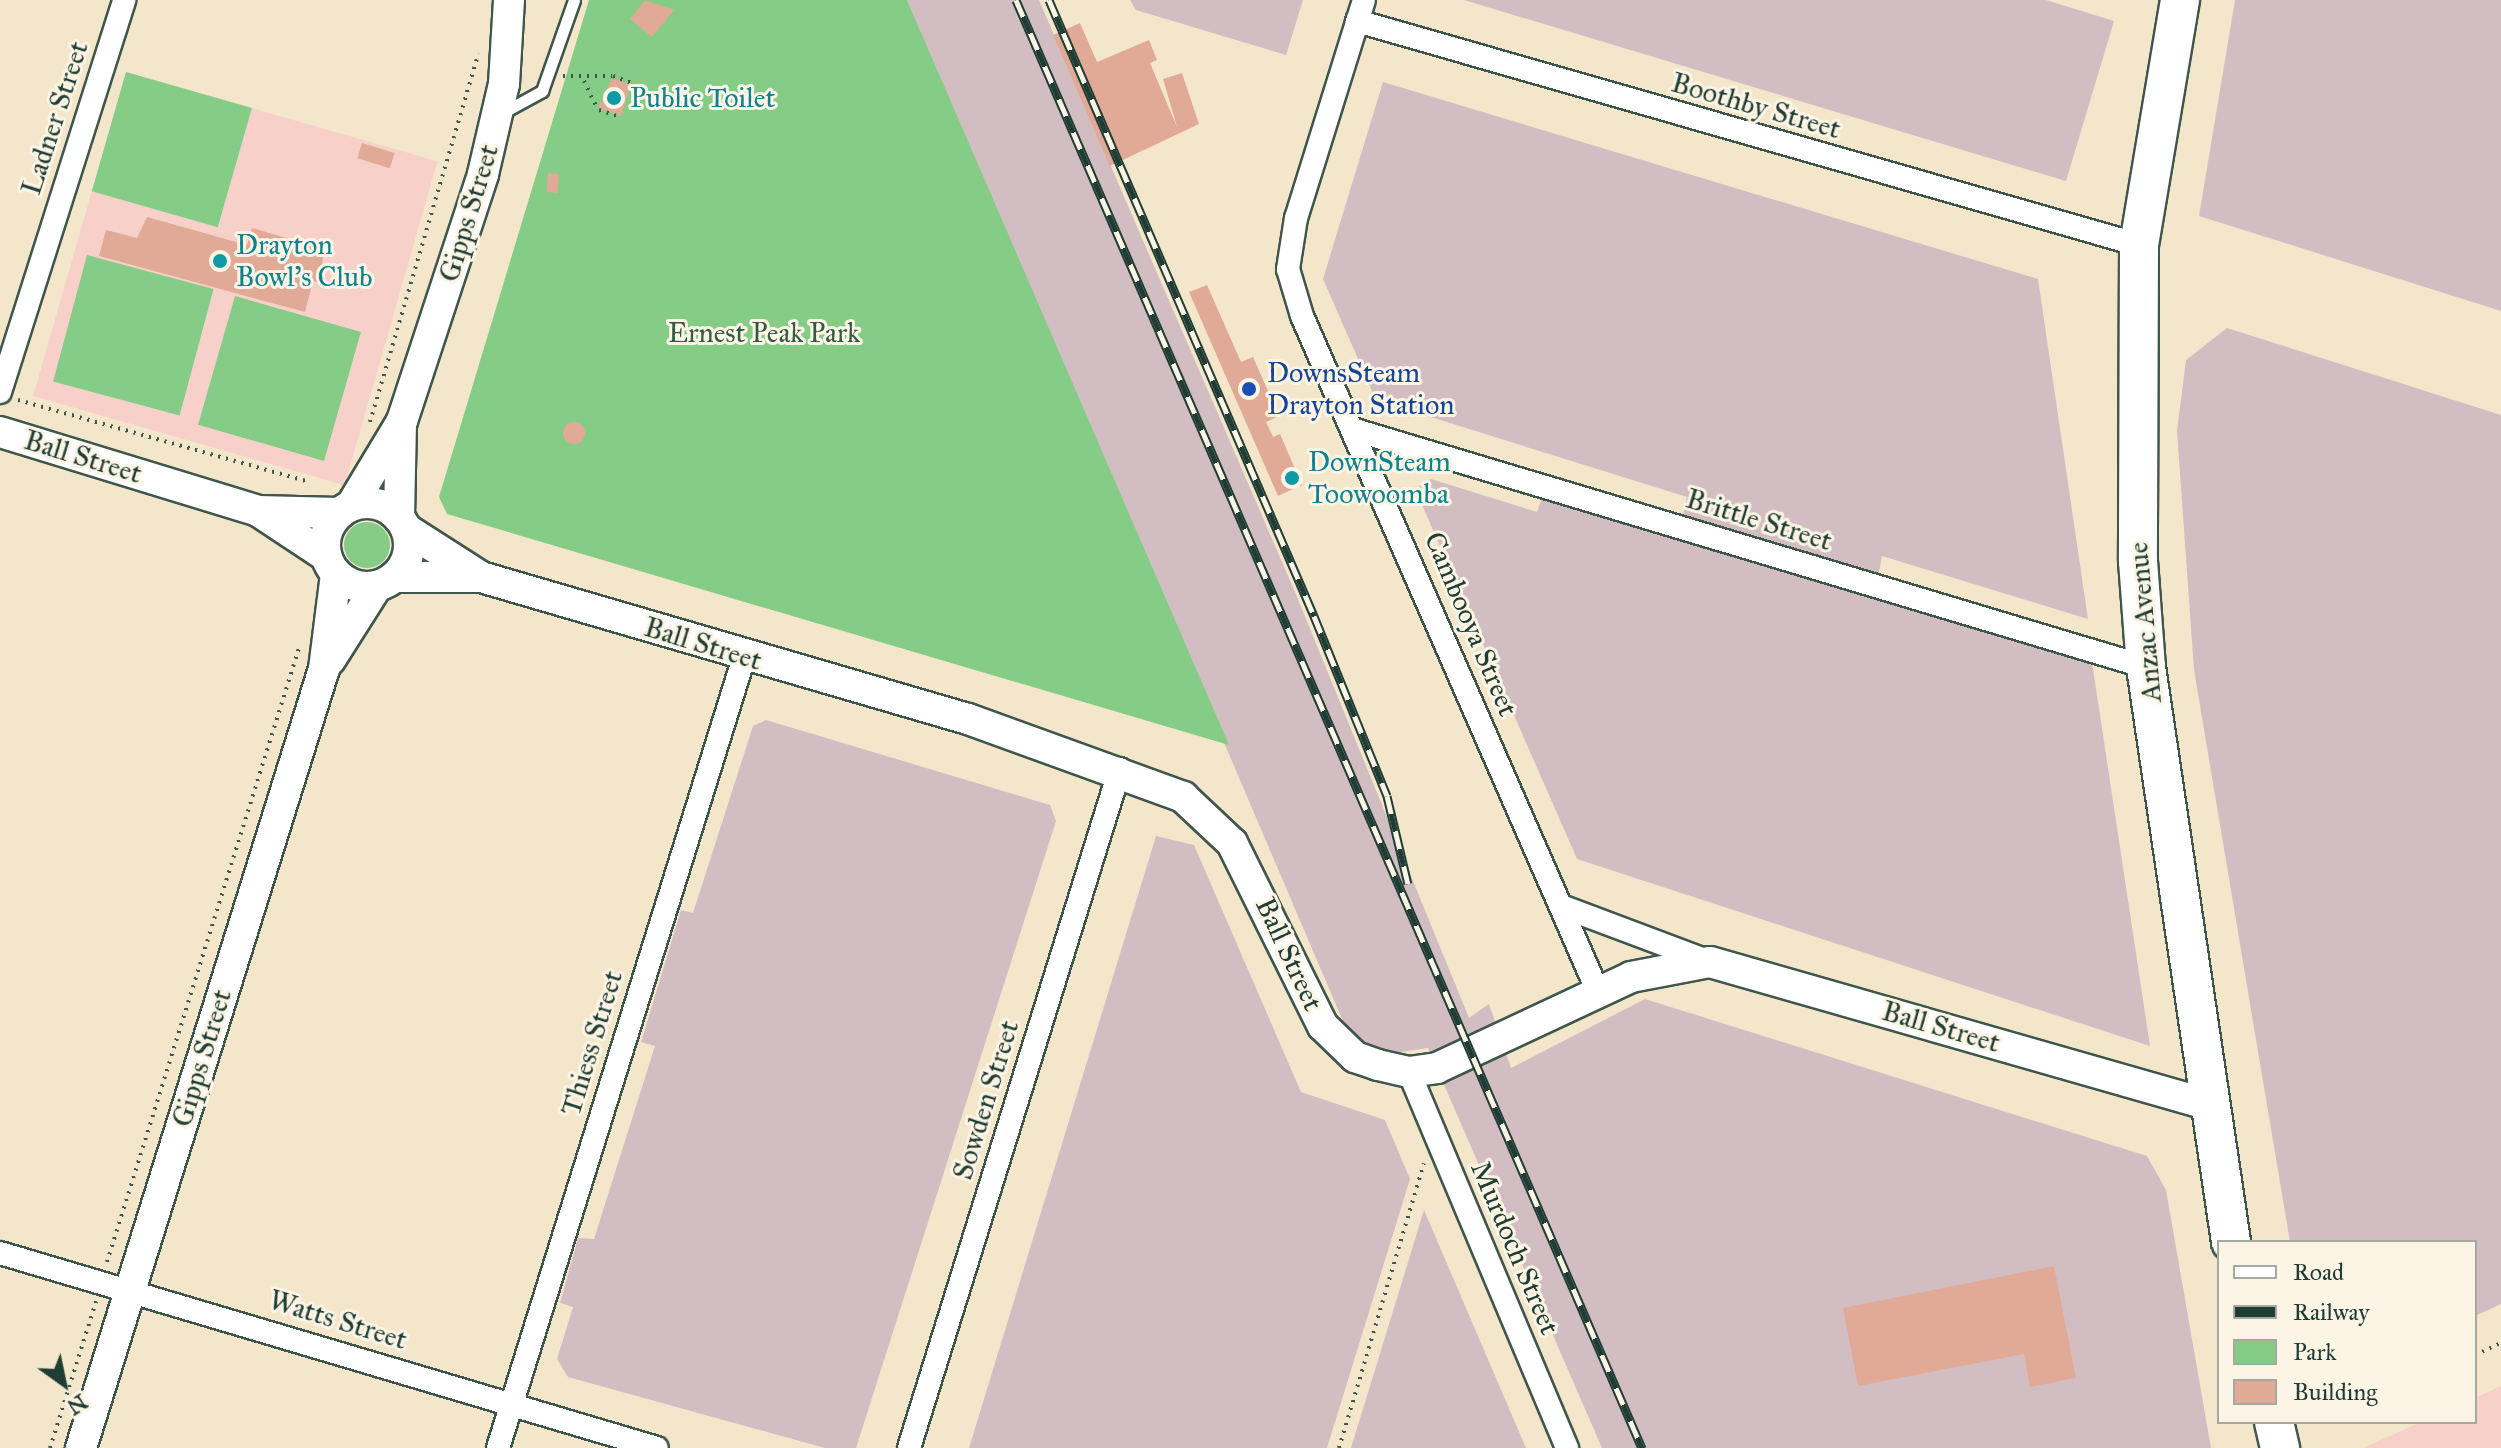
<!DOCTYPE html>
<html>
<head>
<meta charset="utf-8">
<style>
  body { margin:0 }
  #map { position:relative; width:2501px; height:1448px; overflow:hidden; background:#f4e6cb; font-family:"IM FELL Great Primer",serif }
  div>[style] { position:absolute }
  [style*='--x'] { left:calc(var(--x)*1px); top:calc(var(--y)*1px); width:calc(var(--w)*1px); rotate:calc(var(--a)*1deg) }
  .built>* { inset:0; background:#f7d0ca; transform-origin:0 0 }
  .industrial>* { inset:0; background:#d2bec2 }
  .green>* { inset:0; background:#85cc87; transform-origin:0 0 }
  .round { border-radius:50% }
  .building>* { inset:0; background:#e1aa96; transform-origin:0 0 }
  .path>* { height:4px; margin-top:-2px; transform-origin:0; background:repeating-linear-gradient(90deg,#3f564b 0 2px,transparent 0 8px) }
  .roads { filter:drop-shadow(2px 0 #3f564b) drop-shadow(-2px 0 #3f564b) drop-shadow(0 2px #3f564b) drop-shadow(0 -2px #3f564b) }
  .lane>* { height:11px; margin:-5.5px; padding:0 5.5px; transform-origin:5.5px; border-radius:5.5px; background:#fff }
  .street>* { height:22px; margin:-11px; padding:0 11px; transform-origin:11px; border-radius:11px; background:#fff }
  .secondary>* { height:30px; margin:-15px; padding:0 15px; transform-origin:15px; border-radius:15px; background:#fff }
  .secondary>.ring { margin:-15px; padding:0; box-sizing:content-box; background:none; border:30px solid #fff; border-radius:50% }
  .highway>* { height:38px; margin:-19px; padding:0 19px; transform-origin:19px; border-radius:19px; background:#fff }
  .rail>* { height:9px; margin-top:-4.5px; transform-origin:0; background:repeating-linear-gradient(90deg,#fcf5e5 0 18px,#1f3d34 0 36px); box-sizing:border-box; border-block:2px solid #1f3d34 }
  .dots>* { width:22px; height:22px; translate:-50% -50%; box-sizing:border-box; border:4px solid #fcf5e5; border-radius:50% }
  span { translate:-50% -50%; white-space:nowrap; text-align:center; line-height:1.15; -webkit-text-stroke:6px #fcf5e5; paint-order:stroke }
  .culture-label { font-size:28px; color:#0d838f }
  .left { translate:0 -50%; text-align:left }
  .street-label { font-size:28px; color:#1f3d34 }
  .park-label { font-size:28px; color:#335a45 }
  .transit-label { font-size:28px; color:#164399 }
  .legend { position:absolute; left:2217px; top:1240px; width:260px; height:184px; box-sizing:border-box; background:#fcf5e5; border:2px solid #a4ab9e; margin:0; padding:10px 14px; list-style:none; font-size:24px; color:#1f3d34 }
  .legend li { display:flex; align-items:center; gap:16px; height:40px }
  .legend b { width:40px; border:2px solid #a4ab9e }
  .north { position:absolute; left:24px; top:1344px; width:80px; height:80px; -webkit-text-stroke:6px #fcf5e5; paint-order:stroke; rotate:147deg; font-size:22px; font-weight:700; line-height:32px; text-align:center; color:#1f3d34 }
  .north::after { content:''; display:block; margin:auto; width:28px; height:36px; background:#1f3d34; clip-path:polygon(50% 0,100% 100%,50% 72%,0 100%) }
</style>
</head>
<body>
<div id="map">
  <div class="built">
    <i style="left:126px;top:72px;width:324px;height:337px;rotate:16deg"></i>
    <i style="clip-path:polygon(2501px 1386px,2501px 1448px,2363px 1448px,2421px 1422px,2475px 1422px,2475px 1398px)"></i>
  </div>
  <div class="industrial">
    <i style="clip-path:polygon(907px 0,1039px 0,1295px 592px,1469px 1018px,1489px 1004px,1511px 1068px,1645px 999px,2147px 1156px,2166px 1190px,2211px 1448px,1602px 1448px,1428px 1048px,1393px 1053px,1351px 1040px)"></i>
    <i style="clip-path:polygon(1130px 0,1303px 0,1286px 55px,1136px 10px)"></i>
    <i style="clip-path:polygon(1464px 0,2046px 0,2114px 21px,2066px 181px)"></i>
    <i style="clip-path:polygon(2235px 0,2501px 0,2501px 311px,2199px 216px)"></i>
    <i style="clip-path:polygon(1383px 82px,2038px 279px,2088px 619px,1882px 556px,1878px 577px,1682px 520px,1687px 497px,1376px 400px,1323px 279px)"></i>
    <i style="clip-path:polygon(2227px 328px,2501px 415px,2501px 1304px,2475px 1316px,2475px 1242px,2290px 1242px,2194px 670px,2177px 431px,2186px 360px)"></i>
    <i style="clip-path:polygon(1431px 479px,1537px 512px,1542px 498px,2092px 662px,2150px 1046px,1577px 859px,1415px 489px)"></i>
    <i style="clip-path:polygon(766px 720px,1050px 805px,1056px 821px,856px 1448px,825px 1448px,568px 1377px,557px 1359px,573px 1307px,560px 1303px,578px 1238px,594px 1239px,655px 1046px,641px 1042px,681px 910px,693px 913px,753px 726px)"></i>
    <i style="clip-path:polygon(1156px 836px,1194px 845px,1301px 1092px,1385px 1120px,1410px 1179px,1327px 1448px,969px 1448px)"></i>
    <i style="clip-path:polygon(1424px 1210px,1526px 1448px,1351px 1448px)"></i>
  </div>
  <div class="green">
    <i style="clip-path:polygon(589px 0,907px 0,1229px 745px,447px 514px,439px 497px)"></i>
    <i style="left:126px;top:72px;width:131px;height:124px;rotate:16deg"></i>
    <i style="left:87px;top:255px;width:131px;height:131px;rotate:15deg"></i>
    <i style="left:235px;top:296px;width:131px;height:134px;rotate:16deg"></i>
    <i class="round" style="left:344px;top:522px;width:46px;height:46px"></i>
  </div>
  <div class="building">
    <i style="clip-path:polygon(645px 0,674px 10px,652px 37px,630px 19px)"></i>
    <i style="clip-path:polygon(1080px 23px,1097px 62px,1149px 40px,1157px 60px,1150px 63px,1177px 127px,1163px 79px,1182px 73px,1199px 124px,1110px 166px,1053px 35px)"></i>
    <i style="clip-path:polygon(612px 78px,631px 84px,621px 116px,598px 108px)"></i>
    <i style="left:362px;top:143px;width:34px;height:16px;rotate:17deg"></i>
    <i style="left:548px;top:173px;width:11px;height:19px;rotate:5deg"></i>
    <i style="clip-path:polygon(147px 217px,247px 245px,252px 228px,324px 249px,320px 283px,313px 281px,305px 312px,99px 256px,106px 230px,137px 238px)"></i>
    <i style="clip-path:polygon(1207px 285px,1241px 362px,1253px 357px,1279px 416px,1266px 422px,1273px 437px,1280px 434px,1302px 485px,1278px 496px,1189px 292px)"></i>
    <i class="round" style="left:563px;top:422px;width:22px;height:22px"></i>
    <i style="clip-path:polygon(2054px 1266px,2076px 1378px,2030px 1387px,2024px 1354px,1858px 1386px,1843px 1308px)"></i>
  </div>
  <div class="path">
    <i style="--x:563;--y:76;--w:49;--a:0"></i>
    <i style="--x:613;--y:76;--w:20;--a:20"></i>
    <i style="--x:584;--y:81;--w:32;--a:64"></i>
    <i style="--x:599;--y:110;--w:22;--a:18"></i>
    <i style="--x:18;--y:400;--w:303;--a:15.7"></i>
    <i style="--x:370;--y:422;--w:384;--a:-73.6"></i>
    <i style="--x:107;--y:1262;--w:643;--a:-72.64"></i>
    <i style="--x:2475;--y:1355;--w:29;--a:-25"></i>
    <i style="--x:50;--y:1448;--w:154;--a:-72.6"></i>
    <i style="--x:1339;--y:1448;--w:297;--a:-73.4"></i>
  </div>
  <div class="roads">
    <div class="lane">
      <i style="--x:502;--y:113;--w:46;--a:-28.8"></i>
      <i style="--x:542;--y:91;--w:96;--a:-70.6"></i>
    </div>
    <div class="street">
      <i style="--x:1364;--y:0;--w:228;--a:107.3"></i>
      <i style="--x:1296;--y:218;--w:52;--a:98.9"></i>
      <i style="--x:1288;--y:269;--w:49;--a:73.4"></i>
      <i style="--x:1302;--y:316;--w:738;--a:66.35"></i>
      <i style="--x:1357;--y:21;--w:813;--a:15.98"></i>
      <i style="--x:0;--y:392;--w:411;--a:-72.4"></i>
      <i style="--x:1355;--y:430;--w:826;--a:16.68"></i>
      <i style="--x:1561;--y:906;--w:159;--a:20.6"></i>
      <i style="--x:1409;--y:1072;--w:408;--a:67.2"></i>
      <i style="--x:0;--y:1253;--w:685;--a:16.53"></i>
      <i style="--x:498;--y:1448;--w:828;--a:-72.72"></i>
      <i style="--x:909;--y:1448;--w:711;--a:-72.74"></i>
    </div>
    <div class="secondary">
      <i style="--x:0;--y:432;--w:270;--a:17"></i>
      <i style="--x:258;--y:511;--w:82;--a:1.4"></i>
      <i class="ring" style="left:325px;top:503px;width:54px;height:54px"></i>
      <i style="--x:351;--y:506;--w:99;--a:-59"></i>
      <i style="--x:402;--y:421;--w:260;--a:-71.8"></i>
      <i style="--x:483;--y:174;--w:92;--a:-76.9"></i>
      <i style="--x:504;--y:84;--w:84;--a:-86.6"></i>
      <i style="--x:258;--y:511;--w:82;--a:33.5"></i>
      <i style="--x:399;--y:518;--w:95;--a:-88.8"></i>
      <i style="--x:406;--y:529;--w:89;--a:32.6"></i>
      <i style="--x:481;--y:577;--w:507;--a:16.26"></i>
      <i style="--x:968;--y:719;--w:229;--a:19.9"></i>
      <i style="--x:1183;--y:797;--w:67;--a:43.2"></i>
      <i style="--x:1232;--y:843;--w:204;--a:63.6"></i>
      <i style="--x:1323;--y:1026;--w:45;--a:44.1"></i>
      <i style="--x:1355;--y:1057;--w:24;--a:19"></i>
      <i style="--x:1378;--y:1065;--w:32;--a:13"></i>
      <i style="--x:1409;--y:1072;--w:28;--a:-8"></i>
      <i style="--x:1437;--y:1068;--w:214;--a:-25.1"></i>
      <i style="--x:1631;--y:977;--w:80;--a:-10.8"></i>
      <i style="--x:1710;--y:962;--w:520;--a:15.96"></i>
      <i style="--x:394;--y:577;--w:87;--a:0"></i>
      <i style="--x:330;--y:660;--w:88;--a:-57.6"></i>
      <i style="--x:81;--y:1448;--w:816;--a:-72.68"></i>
      <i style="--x:324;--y:669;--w:96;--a:-82.8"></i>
    </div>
    <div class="highway">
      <i style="--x:2180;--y:0;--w:248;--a:99.5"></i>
      <i style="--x:2139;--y:245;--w:316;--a:90.2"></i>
      <i style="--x:2138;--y:561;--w:106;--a:85.7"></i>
      <i style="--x:2146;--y:667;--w:581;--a:81.59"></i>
      <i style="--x:2274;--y:1422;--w:27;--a:77"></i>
    </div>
  </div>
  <div class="rail">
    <i style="--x:1016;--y:0;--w:1578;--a:66.62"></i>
    <i style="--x:1049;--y:0;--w:671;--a:66.72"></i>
    <i style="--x:1314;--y:616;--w:194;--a:67.9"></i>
    <i style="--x:1387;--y:796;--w:90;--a:76.6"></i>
  </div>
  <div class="dots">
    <i style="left:614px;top:98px;background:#0f9aa8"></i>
    <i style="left:220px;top:261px;background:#0f9aa8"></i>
    <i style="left:1249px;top:389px;background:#1a4fb4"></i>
    <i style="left:1292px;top:478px;background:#0f9aa8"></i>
  </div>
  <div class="culture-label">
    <span class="left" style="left:630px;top:98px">Public Toilet</span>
    <span class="left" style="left:236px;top:261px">Drayton<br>Bowl's Club</span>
    <span class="left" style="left:1308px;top:478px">DownSteam<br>Toowoomba</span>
  </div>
  <div class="street-label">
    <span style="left:1756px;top:106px;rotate:16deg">Boothby Street</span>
    <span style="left:55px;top:118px;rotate:-72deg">Ladner Street</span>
    <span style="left:469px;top:213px;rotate:-73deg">Gipps Street</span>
    <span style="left:83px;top:457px;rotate:17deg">Ball Street</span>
    <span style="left:1759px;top:520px;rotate:17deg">Brittle Street</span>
    <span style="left:2145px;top:622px;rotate:-95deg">Anzac Avenue</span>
    <span style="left:1471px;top:624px;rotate:67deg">Cambooya Street</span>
    <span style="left:703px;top:644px;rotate:17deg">Ball Street</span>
    <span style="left:1289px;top:954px;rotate:65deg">Ball Street</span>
    <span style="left:1941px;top:1027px;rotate:16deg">Ball Street</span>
    <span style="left:592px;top:1043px;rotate:-73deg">Thiess Street</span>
    <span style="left:202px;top:1058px;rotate:-73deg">Gipps Street</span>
    <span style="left:986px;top:1100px;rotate:-73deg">Sowden Street</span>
    <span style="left:1515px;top:1248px;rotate:67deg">Murdoch Street</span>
    <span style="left:338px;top:1320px;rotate:17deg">Watts Street</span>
  </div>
  <div class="park-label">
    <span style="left:764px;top:333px">Ernest Peak Park</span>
  </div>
  <div class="transit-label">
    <span class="left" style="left:1267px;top:389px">DownsSteam<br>Drayton Station</span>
  </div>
  <ul class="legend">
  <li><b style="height:10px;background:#fff"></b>Road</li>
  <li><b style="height:10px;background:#1f3d34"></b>Railway</li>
  <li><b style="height:22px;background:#85cc87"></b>Park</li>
  <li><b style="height:22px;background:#e1aa96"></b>Building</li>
  </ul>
  <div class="north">N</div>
</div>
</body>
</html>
